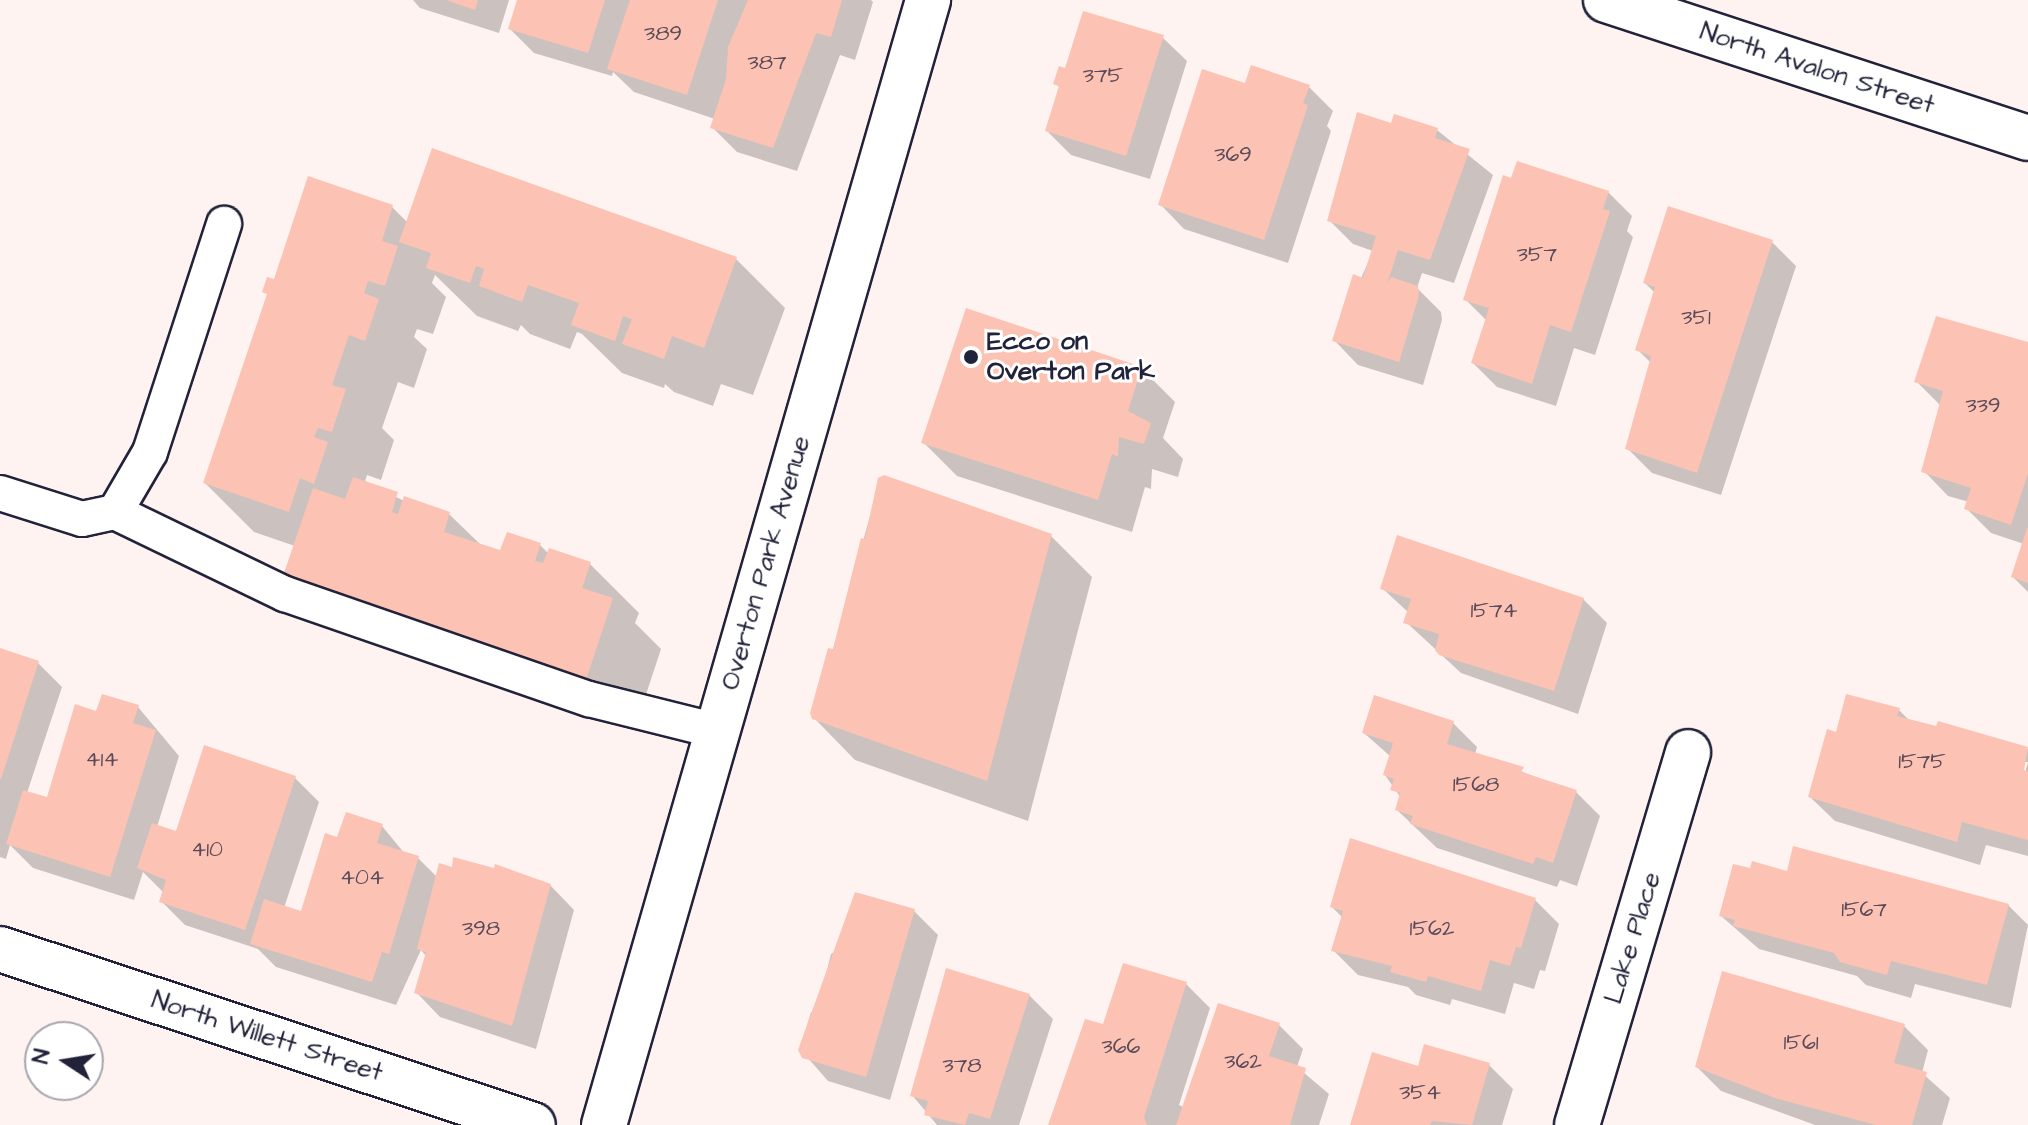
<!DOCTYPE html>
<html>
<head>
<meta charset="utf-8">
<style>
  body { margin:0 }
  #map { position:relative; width:2028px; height:1125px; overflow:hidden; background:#fef3f0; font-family:"Architects Daughter",sans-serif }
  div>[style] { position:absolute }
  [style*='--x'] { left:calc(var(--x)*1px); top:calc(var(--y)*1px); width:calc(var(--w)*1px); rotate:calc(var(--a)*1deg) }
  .shadow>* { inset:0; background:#0003 }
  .building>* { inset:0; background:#fcc2b3 }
  .roads { filter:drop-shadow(2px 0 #22223b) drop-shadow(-2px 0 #22223b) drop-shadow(0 2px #22223b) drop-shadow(0 -2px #22223b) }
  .service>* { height:34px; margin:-17px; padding:0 17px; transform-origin:17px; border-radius:17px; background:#fff }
  .minor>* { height:44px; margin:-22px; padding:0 22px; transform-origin:22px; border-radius:22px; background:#fff }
  .tertiary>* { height:44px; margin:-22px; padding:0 22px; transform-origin:22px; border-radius:22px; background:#fff }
  .dots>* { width:22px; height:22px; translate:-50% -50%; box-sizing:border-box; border:4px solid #fff; border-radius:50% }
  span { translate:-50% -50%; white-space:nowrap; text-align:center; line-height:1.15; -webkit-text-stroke:6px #fff; paint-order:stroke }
  .number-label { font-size:22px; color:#584a59 }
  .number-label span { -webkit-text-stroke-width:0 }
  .street-label { font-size:26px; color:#22223b }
  .poi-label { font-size:26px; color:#22223b; font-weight:700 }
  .left { translate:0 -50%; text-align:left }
  .north { position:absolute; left:24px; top:1021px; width:80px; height:80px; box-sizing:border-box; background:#fff; border:2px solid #a7a7b1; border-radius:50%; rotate:282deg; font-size:22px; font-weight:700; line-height:32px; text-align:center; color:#22223b }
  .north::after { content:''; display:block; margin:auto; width:28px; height:36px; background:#22223b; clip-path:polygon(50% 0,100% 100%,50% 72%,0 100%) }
</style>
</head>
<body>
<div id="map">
  <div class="shadow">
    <i style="clip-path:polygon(413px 0,509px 0,499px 33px,420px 8px)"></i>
    <i style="clip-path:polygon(519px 0,871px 0,873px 2px,855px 60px,840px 55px,797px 171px,737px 152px,713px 128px,715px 119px,634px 92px,613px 72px,612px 76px,534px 53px,510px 29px)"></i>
    <i style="clip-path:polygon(1162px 37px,1187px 61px,1150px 179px,1071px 155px,1047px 131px,1060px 88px,1055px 83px,1067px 70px)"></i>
    <i style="clip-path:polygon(1247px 85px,1309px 87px,1333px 111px,1327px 126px,1331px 131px,1288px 263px,1184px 229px,1160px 204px)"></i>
    <i style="clip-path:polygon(1392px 125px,1437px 130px,1493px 175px,1454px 283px,1422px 273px,1417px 288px,1441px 312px,1442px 320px,1423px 385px,1358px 365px,1334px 340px,1373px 251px,1353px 244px,1329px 220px)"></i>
    <i style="clip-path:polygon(1513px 180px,1608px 192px,1632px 216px,1627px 231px,1633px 237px,1595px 355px,1574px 348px,1556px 406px,1497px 387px,1473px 363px,1487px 321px,1465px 299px)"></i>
    <i style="clip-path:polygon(392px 207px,408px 223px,736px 259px,785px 308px,753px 395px,721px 384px,713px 406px,674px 392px,665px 384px,664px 388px,622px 373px,582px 334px,577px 332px,570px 349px,530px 334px,521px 325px,518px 331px,477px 316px,435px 275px,432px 283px,446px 297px,433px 334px,417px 329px,414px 337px,427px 349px,414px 388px,398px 382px,382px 428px,394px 440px,381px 480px,367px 475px,365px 481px,404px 501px,449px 514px,482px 546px,501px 552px,540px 545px,549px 554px,590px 564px,639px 613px,635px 623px,661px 649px,635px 728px,295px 546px,254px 532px,205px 483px,275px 281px)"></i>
    <i style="clip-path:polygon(1772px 242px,1796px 266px,1721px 495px,1652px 473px,1628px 449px,1651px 363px,1637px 349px,1655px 293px,1645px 283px)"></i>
    <i style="clip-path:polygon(2028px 345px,2028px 592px,2013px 577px,2024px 544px,1991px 533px,1967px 509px,1969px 502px,1948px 496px,1924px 471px,1941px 406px,1916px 381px)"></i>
    <i style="clip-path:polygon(1141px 368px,1175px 402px,1163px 438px,1183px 459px,1178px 477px,1152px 469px,1151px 489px,1145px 487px,1132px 532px,957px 476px,923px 442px)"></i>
    <i style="clip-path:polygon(880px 480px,1051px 536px,1092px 577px,1028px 821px,855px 760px,814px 718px)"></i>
    <i style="clip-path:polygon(1382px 588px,1583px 599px,1607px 623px,1578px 714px,1461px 673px,1406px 622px,1409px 613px)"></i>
    <i style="clip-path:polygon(0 650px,38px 663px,62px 687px,27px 793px,48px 800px,98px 714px,138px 707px,179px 756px,157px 827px,177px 834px,295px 778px,319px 802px,284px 908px,302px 914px,338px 840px,382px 826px,405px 854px,418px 858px,438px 878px,550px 885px,574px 910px,536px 1049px,440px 1017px,416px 992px,426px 956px,421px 950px,396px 1005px,276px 967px,258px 949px,185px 925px,161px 901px,164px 893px,143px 872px,134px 900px,33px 868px,10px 845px,6px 859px,0 857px)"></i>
    <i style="clip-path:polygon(evenodd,1899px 710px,1910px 721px,1937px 729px,1939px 724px,2028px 749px,2028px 856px,1986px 845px,1980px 865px,1835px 821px,1810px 797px,1837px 734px,1899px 710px,2024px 762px,2028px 762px,2023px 780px,2024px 762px)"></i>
    <i style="clip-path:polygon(1453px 723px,1477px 747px,1475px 754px,1576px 792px,1600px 816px,1577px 886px,1560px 880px,1557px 887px,1437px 848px,1397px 810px,1401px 798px,1385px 775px,1391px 757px,1364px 733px)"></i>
    <i style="clip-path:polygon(1788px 873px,2008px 905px,2028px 925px,2011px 1008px,1915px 984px,1911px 998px,1866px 985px,1857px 976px,1759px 949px,1721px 916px)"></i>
    <i style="clip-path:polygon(1535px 900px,1559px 924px,1545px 971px,1540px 970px,1534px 989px,1514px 983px,1505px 1014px,1452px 999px,1450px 1005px,1416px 995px,1408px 987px,1358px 975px,1334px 951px,1343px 918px,1332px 907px)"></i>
    <i style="clip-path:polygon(914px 911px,938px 935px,890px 1100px,828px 1081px,800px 1049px,811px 1012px,816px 1014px,831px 954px)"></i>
    <i style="clip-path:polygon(1186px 984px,1210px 1008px,1179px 1105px,1185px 1108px,1279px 1025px,1303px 1049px,1297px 1067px,1329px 1094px,1319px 1125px,1053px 1125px,1104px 1027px)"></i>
    <i style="clip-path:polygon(1029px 995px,1053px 1019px,1019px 1125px,937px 1125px,912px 1095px)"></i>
    <i style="clip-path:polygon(1904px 1026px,1928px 1050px,1922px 1073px,1950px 1098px,1942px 1125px,1815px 1125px,1721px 1091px,1697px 1067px)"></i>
    <i style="clip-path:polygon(1489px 1065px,1513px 1089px,1502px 1125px,1353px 1125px,1419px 1069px)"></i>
  </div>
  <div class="building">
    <i style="clip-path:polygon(446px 0,478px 0,475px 10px)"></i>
    <i style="clip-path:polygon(517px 0,605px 0,588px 53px,508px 29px)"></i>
    <i style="clip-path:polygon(630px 0,718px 0,687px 95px,607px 69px)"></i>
    <i style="clip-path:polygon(748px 0,842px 0,831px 37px,816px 33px,773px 148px,710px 128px,726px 79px,728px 47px)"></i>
    <i style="clip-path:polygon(1083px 11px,1164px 35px,1126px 156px,1045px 131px,1059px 86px,1053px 84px,1059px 66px,1065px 68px)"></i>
    <i style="clip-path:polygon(1251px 65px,1310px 85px,1303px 103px,1308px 105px,1264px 240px,1158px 205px,1202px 69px,1245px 83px)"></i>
    <i style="clip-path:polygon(1357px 112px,1391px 123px,1394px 114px,1438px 128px,1435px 138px,1470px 149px,1430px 260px,1398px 250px,1387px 284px,1391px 277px,1418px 286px,1419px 295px,1399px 362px,1332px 341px,1353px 274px,1363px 278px,1376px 236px,1327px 221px)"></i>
    <i style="clip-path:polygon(432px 148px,737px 257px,704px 348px,672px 336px,664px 359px,622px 344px,632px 319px,623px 316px,615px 341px,571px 325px,579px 303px,528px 285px,522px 302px,479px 286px,484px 269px,476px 266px,470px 283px,426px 268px,431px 253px,399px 242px)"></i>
    <i style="clip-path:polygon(1517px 161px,1609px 191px,1603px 209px,1610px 211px,1571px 332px,1550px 325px,1532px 384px,1471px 363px,1489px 308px,1463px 300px,1503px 175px,1511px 178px)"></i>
    <i style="clip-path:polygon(308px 176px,393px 205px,382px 241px,398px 246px,385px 286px,368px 281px,364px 293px,379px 299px,365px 341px,349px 335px,332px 385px,346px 389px,332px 432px,318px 428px,314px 437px,328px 442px,314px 484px,300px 478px,289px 512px,203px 483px,267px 294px,262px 292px,267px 277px,274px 279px)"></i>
    <i style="clip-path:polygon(1668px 206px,1773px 240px,1697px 473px,1625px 449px,1651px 356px,1635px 350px,1655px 287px,1643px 283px)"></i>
    <i style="clip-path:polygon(966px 308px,1142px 367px,1128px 411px,1151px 423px,1144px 444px,1119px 437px,1118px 457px,1112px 454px,1098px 500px,921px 443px)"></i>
    <i style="clip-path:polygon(1936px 316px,2028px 342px,2028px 473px,2011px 525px,1964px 509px,1971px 488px,1921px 472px,1943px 391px,1914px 382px)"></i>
    <i style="clip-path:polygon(884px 475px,1052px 534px,987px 781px,812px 719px,810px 713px,828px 648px,833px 649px,861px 538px,865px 539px,878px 478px)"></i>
    <i style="clip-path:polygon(353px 477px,398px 492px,392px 512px,398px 514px,404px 496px,450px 512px,444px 532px,500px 550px,507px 532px,541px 543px,535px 561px,543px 563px,549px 548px,591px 562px,582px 588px,613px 598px,586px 680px,282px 579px,313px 488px,345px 499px)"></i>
    <i style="clip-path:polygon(2027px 528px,2028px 528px,2028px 583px,2011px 577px)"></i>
    <i style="clip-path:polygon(1397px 535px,1584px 598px,1554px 691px,1439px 655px,1435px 650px,1439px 634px,1403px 623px,1411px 599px,1380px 589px)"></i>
    <i style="clip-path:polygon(0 648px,39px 661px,1px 779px,0 778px)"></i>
    <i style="clip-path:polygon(102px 694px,139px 705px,133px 723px,156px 730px,110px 877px,6px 844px,23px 790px,47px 797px,75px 704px,96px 711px)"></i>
    <i style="clip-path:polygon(1846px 694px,1900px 708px,1897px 716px,1936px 726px,1938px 721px,2028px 747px,2024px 770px,2028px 771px,2028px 840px,1962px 822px,1957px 842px,1808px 797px,1827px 729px,1836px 732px)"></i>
    <i style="clip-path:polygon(1374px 695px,1454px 721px,1447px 744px,1524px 767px,1521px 772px,1577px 790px,1553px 863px,1536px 857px,1533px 864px,1410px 824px,1413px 816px,1395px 810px,1400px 793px,1390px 790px,1394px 779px,1383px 775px,1393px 743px,1362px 733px)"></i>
    <i style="clip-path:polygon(204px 745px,296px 776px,245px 930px,159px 902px,166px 880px,137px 868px,152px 823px,176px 831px)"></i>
    <i style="clip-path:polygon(346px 812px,383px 824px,377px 843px,419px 856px,389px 954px,382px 952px,372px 982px,250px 944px,264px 899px,301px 911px,325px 833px,337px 837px)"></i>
    <i style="clip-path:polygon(1350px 838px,1536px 898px,1521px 948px,1516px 947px,1510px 966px,1490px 960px,1481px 991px,1428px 976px,1426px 982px,1390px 972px,1392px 966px,1331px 951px,1343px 911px,1330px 907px)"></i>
    <i style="clip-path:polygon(1793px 846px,2009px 904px,1987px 985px,1891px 961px,1887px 975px,1840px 962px,1834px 953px,1733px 926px,1735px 920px,1719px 916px,1733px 864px,1750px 868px,1752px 861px,1787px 871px)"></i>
    <i style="clip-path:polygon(453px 857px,494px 868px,495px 864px,551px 884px,512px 1026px,414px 993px,426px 952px,417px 949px,439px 863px,452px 867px)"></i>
    <i style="clip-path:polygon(855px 892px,915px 909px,866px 1077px,802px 1058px,798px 1050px)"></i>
    <i style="clip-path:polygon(1123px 963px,1187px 982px,1144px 1117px,1147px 1125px,1048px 1125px,1085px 1019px,1103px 1024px)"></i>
    <i style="clip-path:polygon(946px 968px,1030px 994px,990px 1119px,969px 1113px,965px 1125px,924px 1115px,928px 1101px,910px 1096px)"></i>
    <i style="clip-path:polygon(1722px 971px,1905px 1024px,1894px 1063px,1927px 1072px,1912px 1125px,1876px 1125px,1778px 1099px,1695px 1067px)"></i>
    <i style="clip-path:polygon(1218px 1003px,1280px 1023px,1269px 1056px,1306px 1068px,1290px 1125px,1176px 1125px)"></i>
    <i style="clip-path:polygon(1424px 1044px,1490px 1063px,1472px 1125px,1432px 1121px,1430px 1125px,1350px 1125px,1372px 1052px,1418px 1066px)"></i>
  </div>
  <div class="roads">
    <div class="service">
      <i style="--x:0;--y:493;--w:86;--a:17.6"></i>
      <i style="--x:82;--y:519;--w:34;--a:-12"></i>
      <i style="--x:115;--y:512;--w:69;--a:-59.7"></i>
      <i style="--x:150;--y:452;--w:240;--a:-72"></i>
      <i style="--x:115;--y:512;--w:189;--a:25.8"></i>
      <i style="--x:285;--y:594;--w:322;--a:19.1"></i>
      <i style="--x:589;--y:699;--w:132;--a:14"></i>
    </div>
    <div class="minor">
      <i style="--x:1606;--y:0;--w:444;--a:18.1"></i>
      <i style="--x:0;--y:949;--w:561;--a:18.27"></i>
      <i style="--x:1577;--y:1125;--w:389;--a:-73.4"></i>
    </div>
    <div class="tertiary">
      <i style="--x:604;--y:1125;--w:1171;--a:-73.93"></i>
    </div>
  </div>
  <div class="dots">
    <i style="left:971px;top:357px;background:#22223b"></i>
  </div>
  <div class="number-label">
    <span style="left:663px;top:34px">389</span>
    <span style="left:767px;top:63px">387</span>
    <span style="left:1103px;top:76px">375</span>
    <span style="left:1233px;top:155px">369</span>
    <span style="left:1537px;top:255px">357</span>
    <span style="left:1696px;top:318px">351</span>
    <span style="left:1983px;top:406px">339</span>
    <span style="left:1494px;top:611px">1574</span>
    <span style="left:102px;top:760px">414</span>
    <span style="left:1922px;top:762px">1575</span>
    <span style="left:1476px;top:785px">1568</span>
    <span style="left:207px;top:850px">410</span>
    <span style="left:362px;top:878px">404</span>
    <span style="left:1864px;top:910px">1567</span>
    <span style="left:481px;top:929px">398</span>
    <span style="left:1432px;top:929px">1562</span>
    <span style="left:1801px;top:1043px">1561</span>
    <span style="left:1121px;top:1047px">366</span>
    <span style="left:1243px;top:1062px">362</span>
    <span style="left:962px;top:1066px">378</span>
    <span style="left:1420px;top:1093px">354</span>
  </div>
  <div class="street-label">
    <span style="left:1817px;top:69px;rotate:18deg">North Avalon Street</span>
    <span style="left:766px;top:563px;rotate:-74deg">Overton Park Avenue</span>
    <span style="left:1633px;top:938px;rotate:-73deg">Lake Place</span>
    <span style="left:267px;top:1037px;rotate:18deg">North Willett Street</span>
  </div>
  <div class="poi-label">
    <span class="left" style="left:987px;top:357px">Ecco on<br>Overton Park</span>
  </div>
  <div class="north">N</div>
</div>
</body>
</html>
